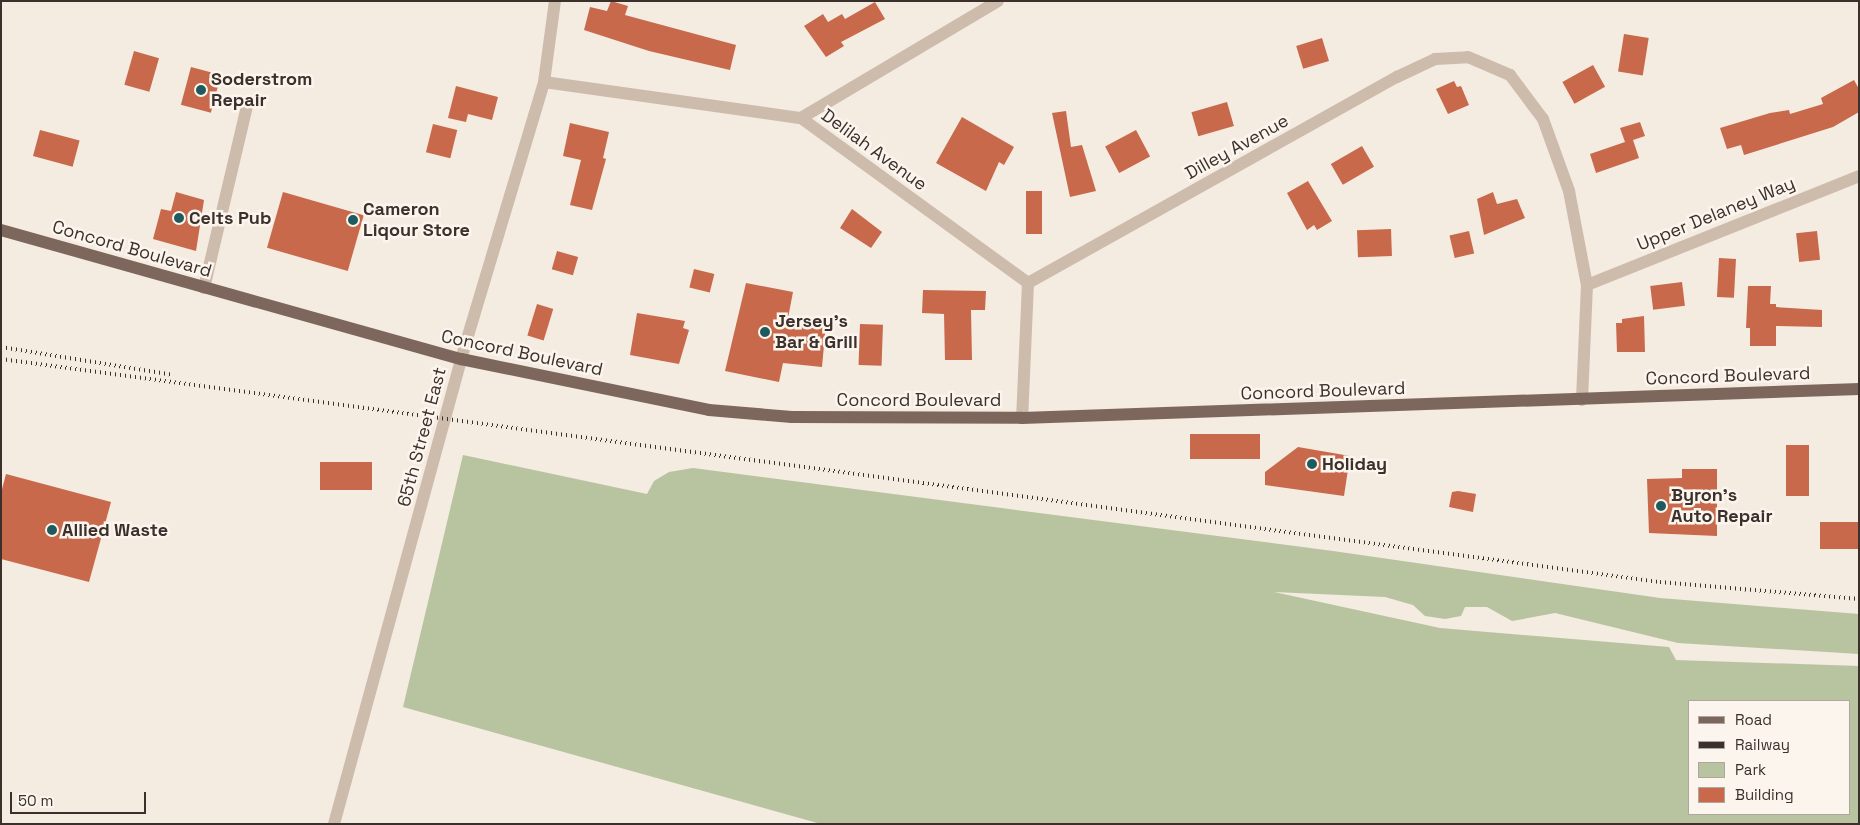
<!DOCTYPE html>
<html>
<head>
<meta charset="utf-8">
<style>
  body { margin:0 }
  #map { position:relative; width:1860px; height:825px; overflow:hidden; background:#f4ebe1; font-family:"Space Grotesk",sans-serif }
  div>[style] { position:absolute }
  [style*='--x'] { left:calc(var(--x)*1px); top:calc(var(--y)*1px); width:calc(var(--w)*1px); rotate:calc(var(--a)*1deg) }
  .green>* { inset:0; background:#b8c4a0 }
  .building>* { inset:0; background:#c8694b; transform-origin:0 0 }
  .minor>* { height:12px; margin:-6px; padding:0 6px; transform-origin:6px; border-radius:6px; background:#cdbbac }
  .primary>* { height:12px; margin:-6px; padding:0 6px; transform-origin:6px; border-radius:6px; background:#7d675c }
  .rail>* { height:4px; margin-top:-2px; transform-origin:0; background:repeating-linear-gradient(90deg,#3b302b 0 1px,transparent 0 5px) }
  .dots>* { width:14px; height:14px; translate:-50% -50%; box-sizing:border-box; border:2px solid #fbf5ee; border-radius:50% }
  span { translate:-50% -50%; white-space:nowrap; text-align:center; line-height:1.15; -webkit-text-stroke:5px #fbf5ee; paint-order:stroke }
  .poi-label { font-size:18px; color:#3b302b; font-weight:700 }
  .left { translate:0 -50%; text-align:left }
  .street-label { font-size:18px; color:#3b302b }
  .frame { position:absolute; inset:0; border:2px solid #3b302b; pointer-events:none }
  .legend { position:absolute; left:1688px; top:700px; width:162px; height:115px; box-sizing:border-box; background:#fbf5ee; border:1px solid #aea6a0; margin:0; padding:6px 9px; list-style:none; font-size:15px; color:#3b302b }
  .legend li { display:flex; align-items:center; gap:10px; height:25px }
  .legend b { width:25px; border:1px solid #aea6a0 }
  .scale { position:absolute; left:10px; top:792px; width:136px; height:22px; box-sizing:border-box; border:2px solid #3b302b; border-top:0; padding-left:6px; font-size:15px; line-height:18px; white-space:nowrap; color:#3b302b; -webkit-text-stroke:4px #fbf5ee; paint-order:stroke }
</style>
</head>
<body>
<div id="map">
  <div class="green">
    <i style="clip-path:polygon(evenodd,463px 455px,647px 494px,654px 481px,669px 472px,693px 468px,1333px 551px,1660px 598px,1859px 614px,1859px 654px,1678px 643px,1555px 613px,1512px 621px,1487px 607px,1465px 607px,1461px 616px,1445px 619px,1425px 616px,1413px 605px,1385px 597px,1274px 592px,1440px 628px,1669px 647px,1676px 660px,1859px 666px,1859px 824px,821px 824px,403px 707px,463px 455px,1689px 701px,1849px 701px,1849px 814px,1689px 814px,1689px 701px)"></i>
  </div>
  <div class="building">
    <i style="clip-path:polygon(611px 1px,628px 6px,625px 15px,736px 45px,730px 70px,649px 51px,584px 30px,590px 7px,607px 11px)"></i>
    <i style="clip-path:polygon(875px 2px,885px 19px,841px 42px,844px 46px,826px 57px,804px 26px,823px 14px,828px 22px,842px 14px,845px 19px)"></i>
    <i style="left:1624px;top:34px;width:25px;height:38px;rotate:9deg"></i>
    <i style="left:1322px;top:38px;width:24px;height:27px;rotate:73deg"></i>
    <i style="left:134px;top:51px;width:26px;height:35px;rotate:16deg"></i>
    <i style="left:1593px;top:65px;width:25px;height:35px;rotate:61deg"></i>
    <i style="left:191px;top:67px;width:31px;height:39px;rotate:15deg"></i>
    <i style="clip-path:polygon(1854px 80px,1859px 89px,1859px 112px,1833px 127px,1744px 155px,1741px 145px,1727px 149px,1720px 128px,1770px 113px,1789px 110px,1790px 114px,1823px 104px,1821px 98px)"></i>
    <i style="clip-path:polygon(1454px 81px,1457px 87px,1461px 86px,1469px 105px,1448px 114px,1436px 89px)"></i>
    <i style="clip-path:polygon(456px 86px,498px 97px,492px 120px,468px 114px,466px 122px,448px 118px)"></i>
    <i style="left:1227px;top:102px;width:25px;height:37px;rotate:74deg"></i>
    <i style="clip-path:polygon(1066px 111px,1071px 147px,1082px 145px,1096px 191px,1070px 197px,1052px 113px)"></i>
    <i style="clip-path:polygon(962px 117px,1014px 147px,1004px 165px,999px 162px,986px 191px,936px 163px)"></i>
    <i style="clip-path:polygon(1640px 122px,1645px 136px,1633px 140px,1639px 158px,1596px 173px,1590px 154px,1625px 142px,1620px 128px)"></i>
    <i style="clip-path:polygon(570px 123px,609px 132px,603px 158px,606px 159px,592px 210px,570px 205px,581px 160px,563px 156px)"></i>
    <i style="left:433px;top:124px;width:25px;height:29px;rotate:14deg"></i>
    <i style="left:40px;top:130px;width:41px;height:27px;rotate:15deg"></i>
    <i style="left:1136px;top:130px;width:30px;height:35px;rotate:62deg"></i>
    <i style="left:1362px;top:146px;width:24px;height:36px;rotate:60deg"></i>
    <i style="clip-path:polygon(1308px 181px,1332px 221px,1317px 230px,1314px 225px,1307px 230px,1287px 193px)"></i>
    <i style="left:1026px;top:191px;width:16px;height:43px"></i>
    <i style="clip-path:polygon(176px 192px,204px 200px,196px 251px,153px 239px,161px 209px,171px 211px)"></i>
    <i style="left:283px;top:192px;width:84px;height:58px;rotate:16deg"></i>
    <i style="clip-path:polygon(1493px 192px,1497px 204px,1517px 199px,1525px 218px,1484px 235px,1477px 199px)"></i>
    <i style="clip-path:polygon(852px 209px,882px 232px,871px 248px,840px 228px)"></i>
    <i style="left:1391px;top:229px;width:27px;height:34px;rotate:88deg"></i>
    <i style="left:1469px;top:231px;width:23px;height:20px;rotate:77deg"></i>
    <i style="left:1817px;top:231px;width:29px;height:21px;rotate:84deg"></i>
    <i style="left:557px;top:251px;width:22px;height:19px;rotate:16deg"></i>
    <i style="left:1719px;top:258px;width:17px;height:39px;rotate:3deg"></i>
    <i style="left:694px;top:269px;width:21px;height:19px;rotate:14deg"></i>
    <i style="left:1682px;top:282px;width:24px;height:32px;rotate:83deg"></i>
    <i style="clip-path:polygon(746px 283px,793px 292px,788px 318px,792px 318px,791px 323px,826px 323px,822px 367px,783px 363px,779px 382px,725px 371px)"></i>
    <i style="clip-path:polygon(1748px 286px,1771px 286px,1770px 304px,1776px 304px,1776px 307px,1822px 310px,1822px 327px,1776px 326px,1776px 346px,1750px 346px,1750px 328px,1746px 328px)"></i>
    <i style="clip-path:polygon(923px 290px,986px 291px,985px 310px,971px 310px,972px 360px,945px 360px,944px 314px,922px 313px)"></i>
    <i style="left:537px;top:304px;width:17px;height:33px;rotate:17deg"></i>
    <i style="clip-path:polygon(637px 313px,685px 321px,683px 328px,689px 330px,679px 364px,630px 355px)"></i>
    <i style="clip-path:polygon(1644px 316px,1645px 352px,1617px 352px,1616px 323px,1622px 323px,1622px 319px)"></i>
    <i style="left:860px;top:324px;width:23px;height:41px;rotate:2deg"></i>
    <i style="left:1190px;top:434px;width:70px;height:25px"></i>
    <i style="left:1786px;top:445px;width:23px;height:51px"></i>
    <i style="clip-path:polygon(1298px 447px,1350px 456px,1344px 496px,1265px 485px,1265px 472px)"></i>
    <i style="left:372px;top:462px;width:28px;height:52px;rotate:90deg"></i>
    <i style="clip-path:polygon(1682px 469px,1717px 469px,1717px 536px,1649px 533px,1647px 479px,1682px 478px)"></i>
    <i style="clip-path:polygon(6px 474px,111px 502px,89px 582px,1px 559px,1px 493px)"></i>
    <i style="clip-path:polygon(1458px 491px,1476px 494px,1473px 512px,1449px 507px,1452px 492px)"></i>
    <i style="left:1820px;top:522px;width:39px;height:27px"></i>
  </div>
  <div class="minor">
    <i style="--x:544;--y:82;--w:260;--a:8"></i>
    <i style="--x:801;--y:118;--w:281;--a:36"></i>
    <i style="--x:1028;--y:283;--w:135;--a:92.5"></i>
    <i style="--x:801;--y:118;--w:229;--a:-30.7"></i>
    <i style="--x:1028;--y:283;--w:423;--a:-29.2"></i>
    <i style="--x:1397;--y:77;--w:42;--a:-25.3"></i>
    <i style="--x:1435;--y:59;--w:33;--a:-3"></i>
    <i style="--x:1468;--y:57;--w:46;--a:23.2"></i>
    <i style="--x:1510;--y:75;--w:55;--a:53.1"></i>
    <i style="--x:1543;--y:119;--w:77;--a:70.1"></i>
    <i style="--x:1569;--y:191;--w:96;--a:79.2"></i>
    <i style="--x:1587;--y:285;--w:115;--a:92.5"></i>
    <i style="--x:1587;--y:285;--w:293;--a:-21.8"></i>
    <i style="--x:204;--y:288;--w:187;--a:-76.7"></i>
    <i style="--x:334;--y:824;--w:482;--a:-74.7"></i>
    <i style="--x:461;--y:359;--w:289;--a:-73.3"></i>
    <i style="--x:544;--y:82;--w:82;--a:-82.3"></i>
  </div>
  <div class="primary">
    <i style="--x:1;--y:230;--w:478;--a:15.7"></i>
    <i style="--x:461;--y:359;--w:253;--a:11.6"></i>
    <i style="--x:709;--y:410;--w:83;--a:4.8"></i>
    <i style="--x:792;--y:417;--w:230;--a:0.2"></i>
    <i style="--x:1022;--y:418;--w:838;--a:-1.98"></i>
  </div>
  <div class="rail">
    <i style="--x:1;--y:347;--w:175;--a:9.2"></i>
    <i style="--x:1;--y:359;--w:1674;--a:7.66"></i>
    <i style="--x:1660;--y:582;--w:200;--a:4.9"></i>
  </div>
  <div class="dots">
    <i style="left:201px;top:90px;background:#1f5a5e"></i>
    <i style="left:179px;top:218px;background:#1f5a5e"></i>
    <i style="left:353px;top:220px;background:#1f5a5e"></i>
    <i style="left:765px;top:332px;background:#1f5a5e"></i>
    <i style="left:1312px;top:464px;background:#1f5a5e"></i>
    <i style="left:1661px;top:506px;background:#1f5a5e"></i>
    <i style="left:52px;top:530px;background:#1f5a5e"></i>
  </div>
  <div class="poi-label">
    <span class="left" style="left:211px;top:90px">Soderstrom<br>Repair</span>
    <span class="left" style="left:363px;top:220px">Cameron<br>Liqour Store</span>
    <span class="left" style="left:189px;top:218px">Celts Pub</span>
    <span class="left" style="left:775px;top:332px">Jersey's<br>Bar &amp; Grill</span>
    <span class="left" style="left:1322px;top:464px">Holiday</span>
    <span class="left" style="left:1671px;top:506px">Byron's<br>Auto Repair</span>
    <span class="left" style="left:62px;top:530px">Allied Waste</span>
  </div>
  <div class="street-label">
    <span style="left:1237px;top:147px;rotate:-29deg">Dilley Avenue</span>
    <span style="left:874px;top:150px;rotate:36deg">Delilah Avenue</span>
    <span style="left:1716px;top:214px;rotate:-22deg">Upper Delaney Way</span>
    <span style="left:132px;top:249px;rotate:16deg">Concord Boulevard</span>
    <span style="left:522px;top:353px;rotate:12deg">Concord Boulevard</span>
    <span style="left:1728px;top:376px;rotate:-2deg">Concord Boulevard</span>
    <span style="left:1323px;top:391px;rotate:-2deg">Concord Boulevard</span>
    <span style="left:919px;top:400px">Concord Boulevard</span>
    <span style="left:422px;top:437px;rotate:-75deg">65th Street East</span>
  </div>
  <div class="frame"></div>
  <ul class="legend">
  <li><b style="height:6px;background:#7d675c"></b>Road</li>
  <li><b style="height:6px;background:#3b302b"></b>Railway</li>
  <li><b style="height:14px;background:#b8c4a0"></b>Park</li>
  <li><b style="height:14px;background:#c8694b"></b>Building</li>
  </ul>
  <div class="scale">50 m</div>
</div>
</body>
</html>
